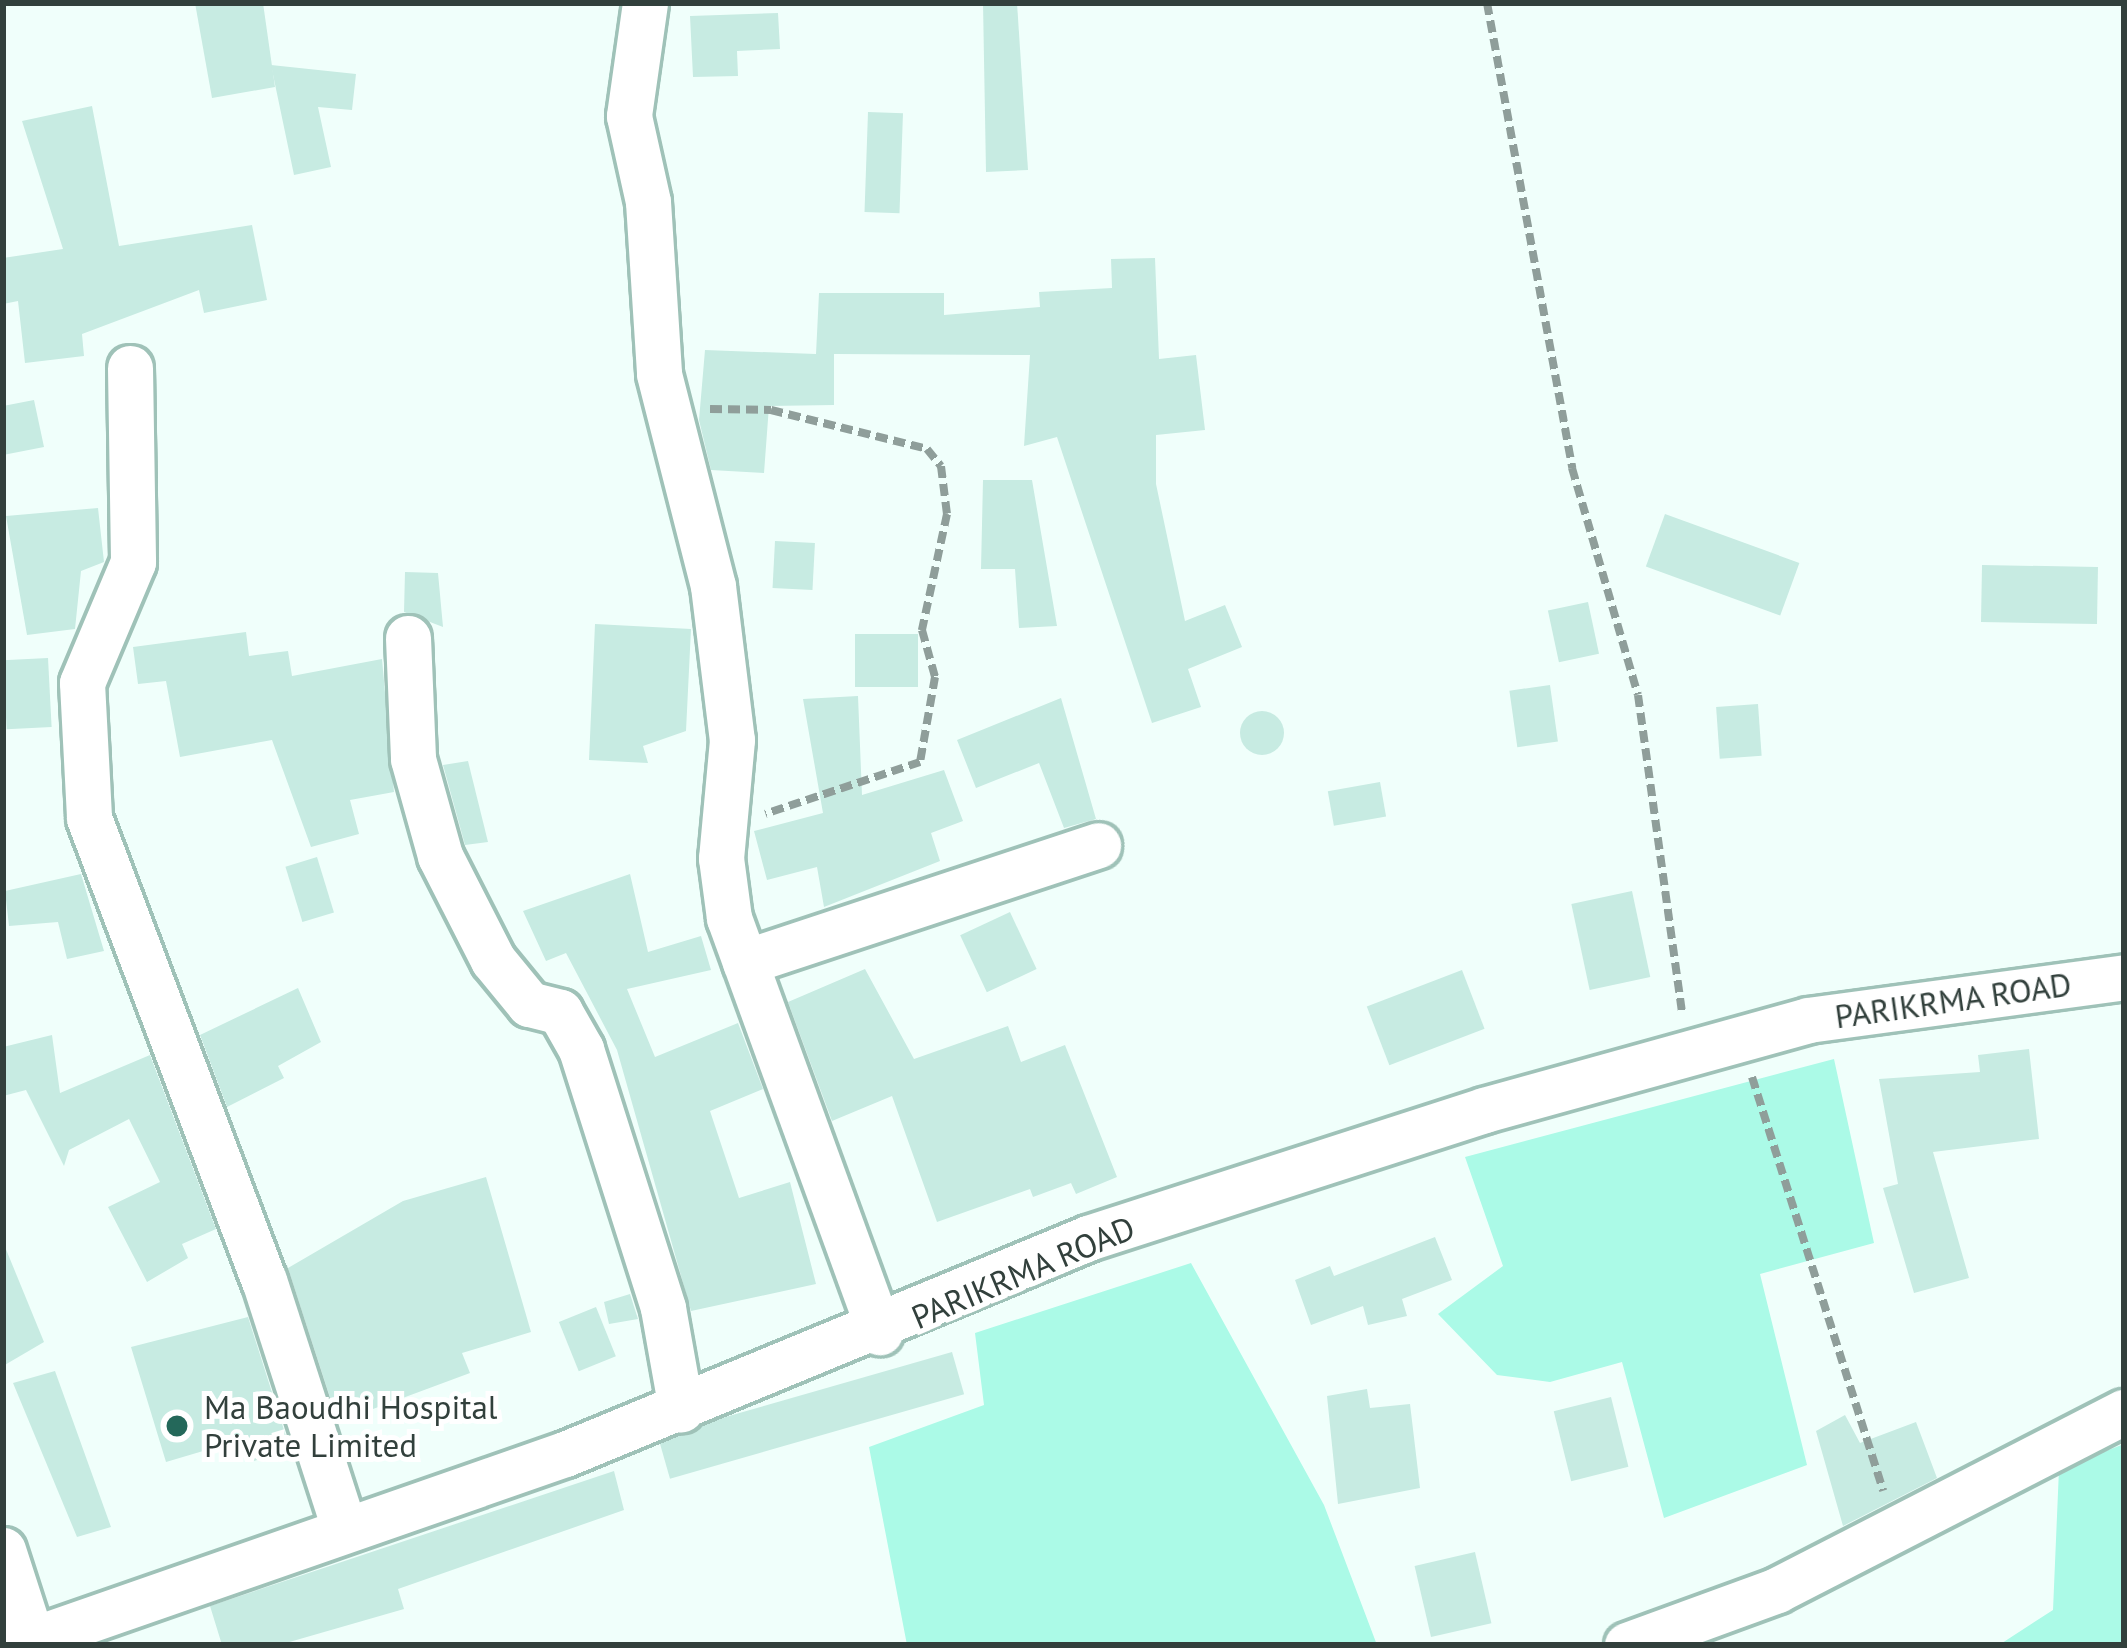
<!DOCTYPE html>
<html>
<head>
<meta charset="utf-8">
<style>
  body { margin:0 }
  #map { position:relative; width:2127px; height:1648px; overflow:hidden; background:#f0fffb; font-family:"PT Sans",sans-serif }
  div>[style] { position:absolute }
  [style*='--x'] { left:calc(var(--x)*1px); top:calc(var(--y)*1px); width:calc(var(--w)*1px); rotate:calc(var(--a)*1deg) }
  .green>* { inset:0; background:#abfae7 }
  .building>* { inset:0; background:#c7ebe2; transform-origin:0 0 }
  .round { border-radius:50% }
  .path>* { height:8px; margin-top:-4px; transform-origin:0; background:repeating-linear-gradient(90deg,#8f9e9a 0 12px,transparent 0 18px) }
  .roads { filter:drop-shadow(3px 0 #9fc2b8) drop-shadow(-3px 0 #9fc2b8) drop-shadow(0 3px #9fc2b8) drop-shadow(0 -3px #9fc2b8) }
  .minor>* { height:45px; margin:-22.5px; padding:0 22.5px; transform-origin:22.5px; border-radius:22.5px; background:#fff }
  .dots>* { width:33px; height:33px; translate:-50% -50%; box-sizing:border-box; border:6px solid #fff; border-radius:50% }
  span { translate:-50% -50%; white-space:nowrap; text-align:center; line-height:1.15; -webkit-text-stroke:10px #fff; paint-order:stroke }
  .street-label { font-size:33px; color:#32403c }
  .poi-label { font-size:33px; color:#32403c }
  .left { translate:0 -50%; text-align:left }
  .frame { position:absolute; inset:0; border:6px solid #32403c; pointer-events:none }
</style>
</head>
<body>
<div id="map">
  <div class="green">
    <i style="clip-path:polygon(1834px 1059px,1874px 1243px,1760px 1274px,1807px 1465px,1664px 1518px,1622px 1362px,1550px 1382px,1497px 1375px,1438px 1314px,1503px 1266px,1465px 1157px)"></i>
    <i style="clip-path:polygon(1191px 1263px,1324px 1505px,1377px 1645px,907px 1645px,869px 1447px,984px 1405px,975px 1333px)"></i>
    <i style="clip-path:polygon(2124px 1444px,2124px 1645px,1999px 1645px,2053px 1610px,2059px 1469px)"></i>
  </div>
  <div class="building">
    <i style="clip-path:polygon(195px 3px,263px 3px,275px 87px,212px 98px)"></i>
    <i style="clip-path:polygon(983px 3px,1017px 3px,1028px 170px,986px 172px)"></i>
    <i style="clip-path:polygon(778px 13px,780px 49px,737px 51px,738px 76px,693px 77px,690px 16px)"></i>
    <i style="clip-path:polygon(271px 65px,356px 74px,352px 110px,318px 107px,331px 167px,294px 175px)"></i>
    <i style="clip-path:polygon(92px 106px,119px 246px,252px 225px,267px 300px,204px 313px,199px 290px,82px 334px,84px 356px,25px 363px,18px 301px,3px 304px,3px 258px,63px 249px,22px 121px)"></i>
    <i style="left:868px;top:112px;width:35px;height:100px;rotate:2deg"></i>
    <i style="clip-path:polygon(1155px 258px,1159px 359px,1196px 355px,1205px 430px,1156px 435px,1156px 484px,1185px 621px,1225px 605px,1242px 647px,1188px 669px,1201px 707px,1152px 723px,1057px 437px,1024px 446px,1030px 355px,834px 354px,834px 405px,769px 406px,764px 473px,711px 470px,699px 420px,705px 350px,816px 354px,819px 293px,944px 293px,944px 315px,1040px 307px,1039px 292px,1112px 288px,1111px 259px)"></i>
    <i style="clip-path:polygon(34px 400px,44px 447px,3px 455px,3px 406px)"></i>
    <i style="clip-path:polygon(983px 480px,1032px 480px,1057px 626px,1019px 628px,1015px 569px,981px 569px)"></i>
    <i style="clip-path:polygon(98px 508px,104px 562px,81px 571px,75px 629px,27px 635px,6px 516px)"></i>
    <i style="left:1665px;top:514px;width:143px;height:56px;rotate:20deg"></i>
    <i style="left:775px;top:541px;width:40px;height:47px;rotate:3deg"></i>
    <i style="left:1982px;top:565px;width:116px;height:57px;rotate:1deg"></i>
    <i style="clip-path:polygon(405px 572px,438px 573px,443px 627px,404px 612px)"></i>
    <i style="left:1588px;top:602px;width:53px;height:41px;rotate:78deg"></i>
    <i style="clip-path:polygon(595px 624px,691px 629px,686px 731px,643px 746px,648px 763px,589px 760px)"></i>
    <i style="clip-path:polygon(246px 632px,249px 656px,288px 651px,292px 676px,382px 659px,394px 792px,350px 800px,359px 834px,311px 847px,272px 740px,180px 757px,166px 681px,138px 684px,133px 647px)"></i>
    <i style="left:855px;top:634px;width:63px;height:53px"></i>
    <i style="left:48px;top:658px;width:69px;height:45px;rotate:87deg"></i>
    <i style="left:1550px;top:685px;width:57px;height:41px;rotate:82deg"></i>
    <i style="clip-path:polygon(858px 696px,862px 795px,944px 770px,963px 821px,931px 833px,940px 861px,824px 907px,817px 867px,767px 880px,754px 831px,823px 813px,803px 699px)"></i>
    <i style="clip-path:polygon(1061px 698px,1096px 819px,1064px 828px,1039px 763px,976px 788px,957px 740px)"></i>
    <i style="left:1758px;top:704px;width:52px;height:42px;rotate:86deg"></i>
    <i class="round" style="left:1240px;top:711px;width:44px;height:44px"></i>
    <i style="clip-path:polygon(468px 761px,488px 842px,465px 845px,443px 765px)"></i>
    <i style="left:1380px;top:782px;width:35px;height:53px;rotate:80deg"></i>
    <i style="left:317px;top:857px;width:58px;height:33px;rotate:73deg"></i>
    <i style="clip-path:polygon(81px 874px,104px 951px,67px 959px,58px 922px,9px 926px,5px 891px)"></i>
    <i style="clip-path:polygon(630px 874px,648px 952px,701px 936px,711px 970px,627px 989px,655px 1057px,738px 1023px,763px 1089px,710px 1111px,739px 1198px,790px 1182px,816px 1284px,691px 1311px,617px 1050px,566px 953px,546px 961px,523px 911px)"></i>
    <i style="left:1632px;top:891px;width:88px;height:62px;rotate:78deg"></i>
    <i style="left:1010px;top:912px;width:63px;height:55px;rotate:65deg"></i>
    <i style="clip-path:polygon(865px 969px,914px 1059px,1008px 1026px,1021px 1062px,1065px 1045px,1117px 1177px,1076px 1194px,1071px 1183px,1033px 1197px,1030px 1189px,937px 1222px,892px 1096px,832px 1121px,788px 1002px)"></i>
    <i style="left:1462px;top:970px;width:63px;height:102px;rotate:69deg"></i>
    <i style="clip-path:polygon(298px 988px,321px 1042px,278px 1066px,284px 1078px,227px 1107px,200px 1035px)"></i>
    <i style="clip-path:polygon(52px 1035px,60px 1093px,150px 1055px,216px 1229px,182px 1244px,188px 1258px,147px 1282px,108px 1207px,160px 1182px,129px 1119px,69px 1150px,64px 1166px,26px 1090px,3px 1096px,3px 1047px)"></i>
    <i style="clip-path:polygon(2029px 1049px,2039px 1139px,1933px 1152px,1969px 1278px,1914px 1293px,1883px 1188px,1898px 1184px,1879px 1079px,1980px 1072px,1978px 1055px)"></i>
    <i style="clip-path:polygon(486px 1177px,531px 1332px,462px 1353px,470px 1373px,338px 1422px,288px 1268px,403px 1201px)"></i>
    <i style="clip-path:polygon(1435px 1237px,1452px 1280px,1402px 1299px,1407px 1316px,1368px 1325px,1363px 1306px,1311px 1325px,1295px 1280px,1330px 1266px,1334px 1276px)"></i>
    <i style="clip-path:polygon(3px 1242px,44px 1342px,3px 1366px)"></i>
    <i style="clip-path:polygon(630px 1294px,638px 1319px,609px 1324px,604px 1302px)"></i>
    <i style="left:596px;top:1307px;width:53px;height:40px;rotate:68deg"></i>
    <i style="clip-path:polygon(248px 1317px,290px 1449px,254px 1461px,247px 1438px,166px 1462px,131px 1347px)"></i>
    <i style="left:952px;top:1352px;width:44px;height:306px;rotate:74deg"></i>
    <i style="clip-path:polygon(55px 1371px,111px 1527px,77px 1537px,13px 1383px)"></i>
    <i style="clip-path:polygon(1367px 1389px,1370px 1408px,1410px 1404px,1420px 1488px,1338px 1504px,1327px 1396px)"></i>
    <i style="left:1611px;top:1397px;width:72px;height:59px;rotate:76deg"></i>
    <i style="clip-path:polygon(1845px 1415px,1860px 1443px,1916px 1422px,1937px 1478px,1843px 1526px,1816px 1431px)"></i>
    <i style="clip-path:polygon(614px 1471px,624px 1510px,398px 1589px,404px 1609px,279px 1645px,222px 1645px,210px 1606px)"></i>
    <i style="left:1475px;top:1552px;width:73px;height:62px;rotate:77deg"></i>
  </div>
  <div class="path">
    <i style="--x:1487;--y:3;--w:473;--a:79.6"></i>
    <i style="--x:1572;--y:468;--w:236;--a:73.8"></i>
    <i style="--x:1638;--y:695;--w:320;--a:82.1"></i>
    <i style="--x:710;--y:409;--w:61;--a:0.9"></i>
    <i style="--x:771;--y:410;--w:161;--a:14"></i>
    <i style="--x:927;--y:449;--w:22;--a:51"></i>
    <i style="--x:941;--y:466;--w:48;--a:82.9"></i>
    <i style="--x:947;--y:514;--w:119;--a:102.2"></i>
    <i style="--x:922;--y:630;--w:49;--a:74.5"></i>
    <i style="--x:935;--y:677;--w:86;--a:100"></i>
    <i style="--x:920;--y:762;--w:163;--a:161.5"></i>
    <i style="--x:1752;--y:1077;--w:434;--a:72.4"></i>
  </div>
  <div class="roads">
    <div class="minor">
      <i style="--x:645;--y:3;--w:114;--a:98.1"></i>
      <i style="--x:629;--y:116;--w:88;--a:77.5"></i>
      <i style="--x:648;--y:202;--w:172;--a:86.3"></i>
      <i style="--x:659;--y:374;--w:219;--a:75.7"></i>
      <i style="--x:713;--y:586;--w:155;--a:83"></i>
      <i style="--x:732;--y:740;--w:119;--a:95.3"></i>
      <i style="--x:721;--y:858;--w:61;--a:82.4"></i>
      <i style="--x:729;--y:918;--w:441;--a:70"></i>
      <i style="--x:130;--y:368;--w:194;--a:89.1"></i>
      <i style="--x:133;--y:562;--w:131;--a:112.9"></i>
      <i style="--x:82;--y:683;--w:135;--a:87"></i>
      <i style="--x:89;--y:818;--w:494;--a:69.3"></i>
      <i style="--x:264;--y:1280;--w:260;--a:72.1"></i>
      <i style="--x:408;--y:638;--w:121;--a:87.6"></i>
      <i style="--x:413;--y:759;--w:101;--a:74.4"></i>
      <i style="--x:440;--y:856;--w:117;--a:63"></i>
      <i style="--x:493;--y:960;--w:57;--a:50.7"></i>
      <i style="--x:529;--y:1004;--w:32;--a:14"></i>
      <i style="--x:560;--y:1012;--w:43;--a:60.4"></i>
      <i style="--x:581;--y:1049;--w:272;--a:72.4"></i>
      <i style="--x:663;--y:1308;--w:103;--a:79.9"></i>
      <i style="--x:745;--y:962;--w:372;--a:-18.3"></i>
      <i style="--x:3;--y:1550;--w:95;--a:72.1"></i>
      <i style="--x:17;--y:1645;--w:580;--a:-19.22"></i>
      <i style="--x:565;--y:1454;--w:566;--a:-22.44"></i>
      <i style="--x:1088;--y:1238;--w:416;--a:-17.9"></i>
      <i style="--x:1484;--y:1110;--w:336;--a:-15.5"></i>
      <i style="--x:1808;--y:1020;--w:319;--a:-7.7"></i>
      <i style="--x:1627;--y:1645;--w:160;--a:-20.1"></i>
      <i style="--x:1777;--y:1590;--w:390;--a:-27.2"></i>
    </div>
  </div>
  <div class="dots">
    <i style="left:177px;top:1426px;background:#24685a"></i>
  </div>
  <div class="street-label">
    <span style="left:1953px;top:1000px;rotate:-8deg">PARIKRMA ROAD</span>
    <span style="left:1023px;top:1272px;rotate:-23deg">PARIKRMA ROAD</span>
  </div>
  <div class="poi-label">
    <span class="left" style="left:204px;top:1426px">Ma Baoudhi Hospital<br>Private Limited</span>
  </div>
  <div class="frame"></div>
</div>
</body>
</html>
